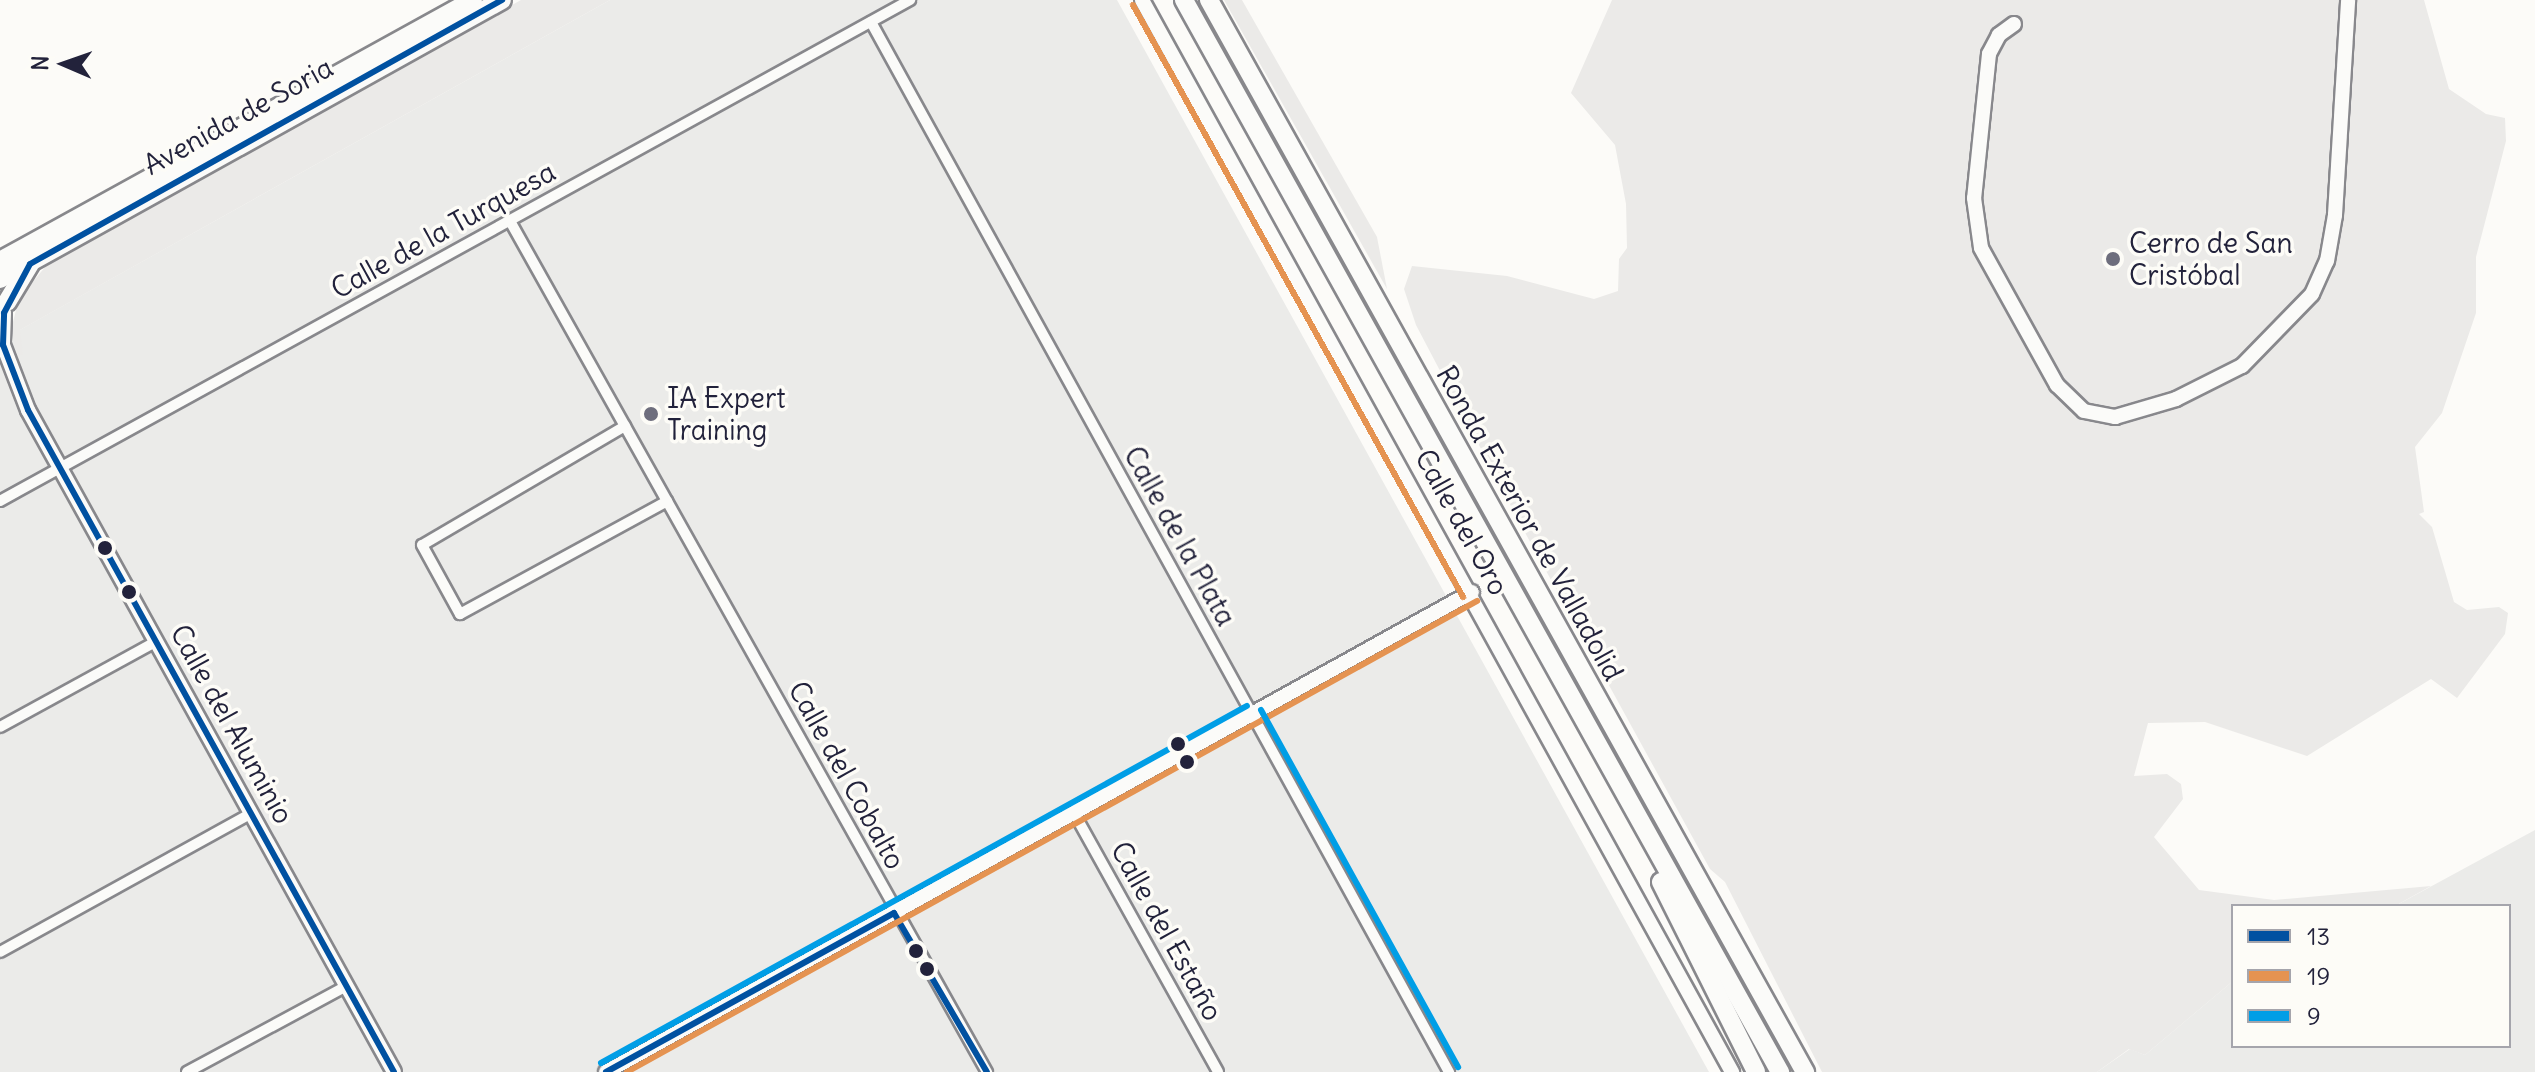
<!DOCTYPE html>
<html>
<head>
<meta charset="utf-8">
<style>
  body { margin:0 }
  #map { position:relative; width:2535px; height:1072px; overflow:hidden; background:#fcfbf8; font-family:Delius,sans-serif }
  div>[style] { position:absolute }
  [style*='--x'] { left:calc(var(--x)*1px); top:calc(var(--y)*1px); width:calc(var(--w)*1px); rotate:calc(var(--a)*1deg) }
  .built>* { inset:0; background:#ebebe9 }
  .green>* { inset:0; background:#ebeae8 }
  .roads { filter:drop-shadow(2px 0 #88888c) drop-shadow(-2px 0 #88888c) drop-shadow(0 2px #88888c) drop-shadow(0 -2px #88888c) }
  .street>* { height:10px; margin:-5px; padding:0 5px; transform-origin:5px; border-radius:5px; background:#fbfbf9 }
  .secondary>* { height:14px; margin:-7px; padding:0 7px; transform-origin:7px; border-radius:7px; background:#fbfbf9 }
  .highway>* { height:18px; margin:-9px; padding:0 9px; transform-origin:9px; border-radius:9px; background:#fbfbf9 }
  .bus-1>* { height:6px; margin:-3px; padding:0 3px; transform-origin:3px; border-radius:3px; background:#0051a1 }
  .bus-2>* { height:6px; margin:-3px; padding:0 3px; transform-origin:3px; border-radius:3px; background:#e59351 }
  .bus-3>* { height:6px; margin:-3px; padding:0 3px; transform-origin:3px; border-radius:3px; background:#009ee6 }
  .dots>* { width:22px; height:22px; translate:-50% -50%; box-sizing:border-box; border:4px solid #fdfcf7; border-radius:50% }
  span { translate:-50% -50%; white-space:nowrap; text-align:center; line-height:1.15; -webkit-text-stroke:7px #fdfcf7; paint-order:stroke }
  .street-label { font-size:28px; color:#22223b }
  .poi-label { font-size:28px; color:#22223b }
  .left { translate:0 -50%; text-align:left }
  .legend { position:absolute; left:2231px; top:904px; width:280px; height:144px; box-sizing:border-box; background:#fdfcf7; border:2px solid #a5a5ac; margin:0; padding:10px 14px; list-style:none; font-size:24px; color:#22223b }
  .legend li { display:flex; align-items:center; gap:16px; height:40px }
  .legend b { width:40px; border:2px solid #a5a5ac }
  .north { position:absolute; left:24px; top:24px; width:80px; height:80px; -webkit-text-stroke:6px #fdfcf7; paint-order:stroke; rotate:272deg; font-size:22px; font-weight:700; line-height:32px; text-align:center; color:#22223b }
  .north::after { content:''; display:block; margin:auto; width:28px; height:36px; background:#22223b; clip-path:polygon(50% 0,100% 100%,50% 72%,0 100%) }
</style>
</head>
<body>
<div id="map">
  <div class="built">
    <i style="clip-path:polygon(610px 0,1117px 0,1709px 1072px,0 1072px,0 341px)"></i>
    <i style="clip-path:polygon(2535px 830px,2535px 1072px,2097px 1072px,2130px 1049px,2145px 1055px,2233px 981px,2233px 1046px,2509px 1046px,2509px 906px,2395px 906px)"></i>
  </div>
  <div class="green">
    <i style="clip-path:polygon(521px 0,610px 0,20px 330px,23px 355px,18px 355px,11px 330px,19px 298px,46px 266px)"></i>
    <i style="clip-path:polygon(1224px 0,1242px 0,1377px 237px,1387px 289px)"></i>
    <i style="clip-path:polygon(1612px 0,2424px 0,2449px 89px,2486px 114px,2505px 118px,2506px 141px,2476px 257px,2476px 313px,2442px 413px,2415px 447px,2424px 512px,2419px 514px,2432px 527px,2454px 602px,2467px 610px,2499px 607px,2508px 613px,2505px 634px,2457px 698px,2431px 679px,2307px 756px,2205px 722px,2148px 723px,2134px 776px,2167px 774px,2181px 784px,2183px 799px,2154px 837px,2199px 890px,2274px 900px,2431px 886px,2395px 906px,2233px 906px,2233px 981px,2145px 1055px,2129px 1049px,2097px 1072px,1822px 1072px,1725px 882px,1710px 869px,1523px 529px,1416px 325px,1404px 289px,1412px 266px,1507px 276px,1594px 299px,1618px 291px,1619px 259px,1627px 248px,1626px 204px,1615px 145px,1571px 93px)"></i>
  </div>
  <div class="roads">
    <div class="street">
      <i style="--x:871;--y:22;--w:1199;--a:61.17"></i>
      <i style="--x:510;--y:221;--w:976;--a:60.73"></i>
      <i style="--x:625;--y:426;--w:235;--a:149.6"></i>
      <i style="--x:422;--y:545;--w:79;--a:61.2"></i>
      <i style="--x:460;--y:614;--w:236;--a:-28.6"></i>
      <i style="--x:0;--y:501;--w:1039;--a:-28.83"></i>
      <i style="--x:0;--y:727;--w:179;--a:-28.7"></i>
      <i style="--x:1074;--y:813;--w:296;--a:60.9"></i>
      <i style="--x:0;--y:952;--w:288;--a:-28.9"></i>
      <i style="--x:187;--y:1072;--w:182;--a:-28.3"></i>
    </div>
    <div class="secondary">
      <i style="--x:1142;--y:0;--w:1224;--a:61.17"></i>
      <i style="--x:2014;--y:24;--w:19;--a:144"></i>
      <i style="--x:1999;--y:35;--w:21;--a:118"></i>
      <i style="--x:1989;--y:54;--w:145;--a:95.9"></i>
      <i style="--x:1974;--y:198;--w:50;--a:82"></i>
      <i style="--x:1981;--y:248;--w:157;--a:61"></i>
      <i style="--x:2057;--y:385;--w:37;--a:44"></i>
      <i style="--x:2084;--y:411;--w:32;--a:11"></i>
      <i style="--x:2115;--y:417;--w:64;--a:-16.4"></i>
      <i style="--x:2176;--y:399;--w:74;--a:-26.6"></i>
      <i style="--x:2242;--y:366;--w:100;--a:-45.8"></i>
      <i style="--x:2312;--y:294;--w:36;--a:-66"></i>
      <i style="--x:2327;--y:261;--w:47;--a:-80.1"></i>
      <i style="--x:2335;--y:215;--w:215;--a:-86.5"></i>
      <i style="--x:4;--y:313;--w:32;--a:92"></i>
      <i style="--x:3;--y:345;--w:70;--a:69"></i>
      <i style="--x:28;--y:410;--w:756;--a:61.06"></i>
      <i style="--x:606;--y:1072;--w:990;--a:-29"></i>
    </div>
    <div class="highway">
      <i style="--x:1184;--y:0;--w:1227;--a:60.93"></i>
      <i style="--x:1209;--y:0;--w:1227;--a:60.93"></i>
      <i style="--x:0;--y:261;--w:540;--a:-28.89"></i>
      <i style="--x:0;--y:279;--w:574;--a:-29.06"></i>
      <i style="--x:7;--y:302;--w:44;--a:-58.8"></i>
      <i style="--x:1661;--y:882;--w:212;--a:63.4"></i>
    </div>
  </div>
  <div class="bus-1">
    <i style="--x:894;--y:913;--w:184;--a:59.7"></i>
    <i style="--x:394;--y:1072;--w:756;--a:-118.94"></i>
    <i style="--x:28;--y:410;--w:70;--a:-111"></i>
    <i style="--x:3;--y:345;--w:32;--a:-88"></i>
    <i style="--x:4;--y:313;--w:55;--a:-62"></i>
    <i style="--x:30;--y:264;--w:541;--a:-29.22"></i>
    <i style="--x:606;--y:1072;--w:329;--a:-28.9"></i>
  </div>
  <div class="bus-2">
    <i style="--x:1133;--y:5;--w:678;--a:60.86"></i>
    <i style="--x:627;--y:1072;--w:972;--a:-28.99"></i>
  </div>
  <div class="bus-3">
    <i style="--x:1261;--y:710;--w:408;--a:61.1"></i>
    <i style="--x:601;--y:1063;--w:738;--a:-28.93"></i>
  </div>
  <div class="dots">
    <i style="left:2113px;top:259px;background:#6e6e7d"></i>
    <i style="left:651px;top:414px;background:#6e6e7d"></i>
    <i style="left:105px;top:548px;background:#22223b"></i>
    <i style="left:129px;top:592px;background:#22223b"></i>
    <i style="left:1178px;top:744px;background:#22223b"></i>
    <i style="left:1187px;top:762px;background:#22223b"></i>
    <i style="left:916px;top:951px;background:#22223b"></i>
    <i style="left:927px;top:969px;background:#22223b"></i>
  </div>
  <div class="street-label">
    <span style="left:238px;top:116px;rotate:-29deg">Avenida de Soria</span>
    <span style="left:443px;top:230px;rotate:-29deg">Calle de la Turquesa</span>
    <span style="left:1462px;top:522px;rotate:61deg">Calle del Oro</span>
    <span style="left:1530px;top:523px;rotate:61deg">Ronda Exterior de Valladolid</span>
    <span style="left:1180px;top:536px;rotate:61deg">Calle de la Plata</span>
    <span style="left:232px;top:724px;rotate:61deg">Calle del Aluminio</span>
    <span style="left:847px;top:775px;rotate:61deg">Calle del Cobalto</span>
    <span style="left:1167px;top:931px;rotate:61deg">Calle del Estaño</span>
  </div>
  <div class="poi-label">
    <span class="left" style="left:2129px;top:259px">Cerro de San<br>Cristóbal</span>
    <span class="left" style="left:667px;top:414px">IA Expert<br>Training</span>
  </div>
  <ul class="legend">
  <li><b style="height:10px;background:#0051a1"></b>13</li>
  <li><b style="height:10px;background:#e59351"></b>19</li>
  <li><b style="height:10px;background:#009ee6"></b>9</li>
  </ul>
  <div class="north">N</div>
</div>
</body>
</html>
